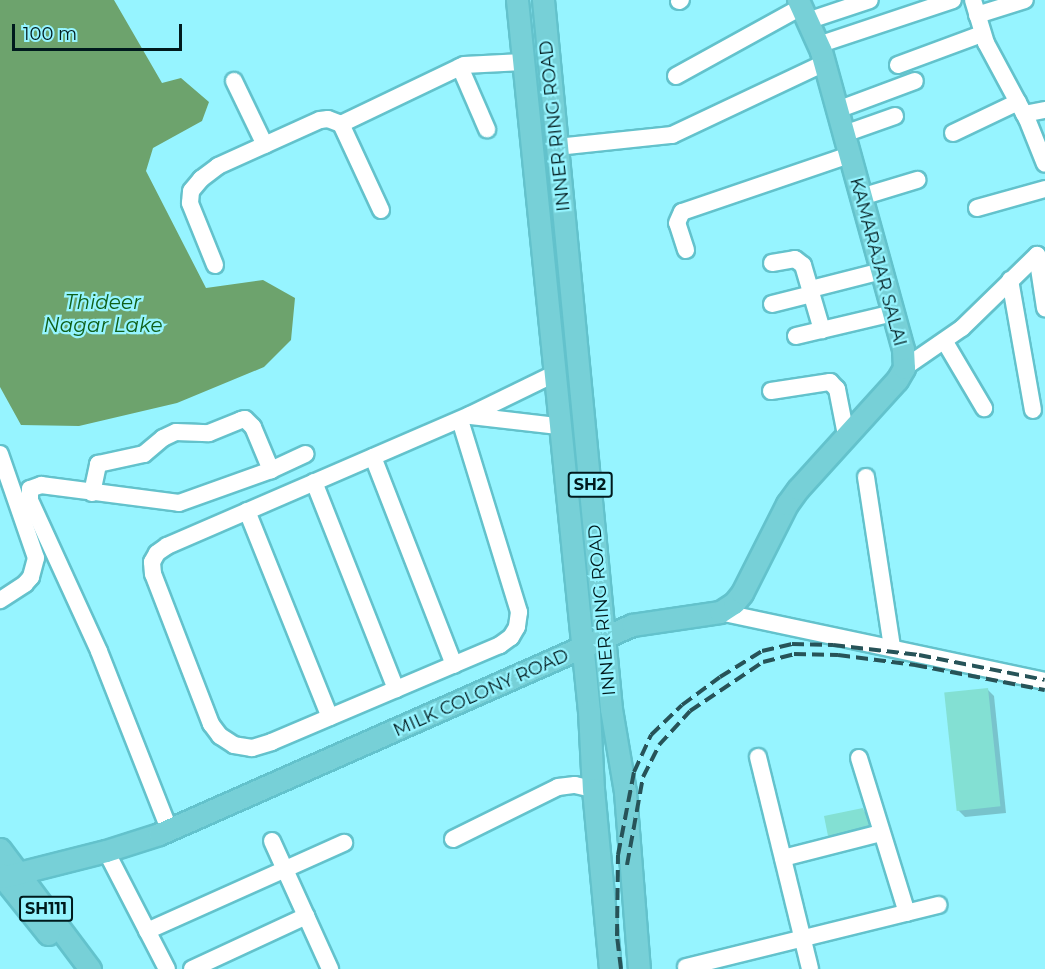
<!DOCTYPE html>
<html>
<head>
<meta charset="utf-8">
<style>
  body { margin:0 }
  #map { position:relative; width:1045px; height:969px; overflow:hidden; background:#96f4ff; font-family:Montserrat,sans-serif }
  div>[style] { position:absolute }
  [style*='--x'] { left:calc(var(--x)*1px); top:calc(var(--y)*1px); width:calc(var(--w)*1px); rotate:calc(var(--a)*1deg) }
  .water>* { inset:0; background:#6da36d }
  .shadow>* { inset:0; background:#0003 }
  .building>* { inset:0; background:#83e0d3; transform-origin:0 0 }
  .roads { filter:drop-shadow(2px 0 #63c2cc) drop-shadow(-2px 0 #63c2cc) drop-shadow(0 2px #63c2cc) drop-shadow(0 -2px #63c2cc) }
  .minor>* { height:16px; margin:-8px; padding:0 8px; transform-origin:8px; border-radius:8px; background:#fff }
  .major>* { height:21px; margin:-10.5px; padding:0 10.5px; transform-origin:10.5px; border-radius:10.5px; background:#77d0d7 }
  .rail>* { height:4px; margin-top:-2px; transform-origin:0; background:repeating-linear-gradient(90deg,#275358 0 12px,transparent 0 18px) }
  span { translate:-50% -50%; white-space:nowrap; text-align:center; line-height:1.15; -webkit-text-stroke:4.5px #96f4ff; paint-order:stroke }
  .shield-label span { padding:2px 4px; background:#96f4ff; border:2px solid; border-radius:4px; -webkit-text-stroke-width:0 }
  .shield-label { font-size:16px; color:#001a1d; font-weight:700 }
  .street-label { font-size:18px; color:#001a1d }
  .water-label { font-size:20px; color:#0f601a; font-style:italic }
  .scale { position:absolute; left:12px; top:24px; width:170px; height:27px; box-sizing:border-box; border:3px solid #001a1d; border-top:0; padding-left:8px; font-size:18px; line-height:21px; white-space:nowrap; color:#001a1d; -webkit-text-stroke:4px #96f4ff; paint-order:stroke }
</style>
</head>
<body>
<div id="map">
  <div class="water">
    <i style="clip-path:polygon(0 0,114px 0,162px 83px,181px 78px,209px 102px,202px 121px,153px 148px,146px 171px,206px 288px,263px 280px,295px 298px,291px 340px,264px 367px,177px 403px,79px 426px,21px 425px,0 387px)"></i>
  </div>
  <div class="shadow">
    <i style="clip-path:polygon(987px 689px,994px 696px,1006px 813px,965px 817px,958px 810px)"></i>
    <i style="clip-path:polygon(863px 810px,868px 815px,873px 830px,834px 840px,829px 835px)"></i>
  </div>
  <div class="building">
    <i style="left:988px;top:688px;width:119px;height:44px;rotate:84deg"></i>
    <i style="clip-path:polygon(863px 808px,869px 825px,828px 836px,824px 816px)"></i>
  </div>
  <div class="roads">
    <div class="minor">
      <i style="--x:973;--y:0;--w:45;--a:73.2"></i>
      <i style="--x:986;--y:43;--w:86;--a:61.7"></i>
      <i style="--x:1027;--y:119;--w:48;--a:68.2"></i>
      <i style="--x:679;--y:1;--w:2;--a:-27"></i>
      <i style="--x:977;--y:15;--w:50;--a:-17.4"></i>
      <i style="--x:807;--y:21;--w:66;--a:-18.4"></i>
      <i style="--x:818;--y:45;--w:142;--a:-18.4"></i>
      <i style="--x:898;--y:65;--w:90;--a:-20.3"></i>
      <i style="--x:460;--y:67;--w:68;--a:66.5"></i>
      <i style="--x:676;--y:76;--w:143;--a:-28.9"></i>
      <i style="--x:234;--y:81;--w:71;--a:64.2"></i>
      <i style="--x:837;--y:110;--w:83;--a:-20.4"></i>
      <i style="--x:1024;--y:114;--w:21;--a:-11"></i>
      <i style="--x:953;--y:133;--w:72;--a:-25.5"></i>
      <i style="--x:844;--y:134;--w:54;--a:-19.4"></i>
      <i style="--x:557;--y:147;--w:116;--a:-6"></i>
      <i style="--x:672;--y:135;--w:168;--a:-25.3"></i>
      <i style="--x:861;--y:197;--w:59;--a:-16.9"></i>
      <i style="--x:977;--y:208;--w:71;--a:-15.6"></i>
      <i style="--x:381;--y:210;--w:95;--a:-114.9"></i>
      <i style="--x:341;--y:124;--w:136;--a:-25.6"></i>
      <i style="--x:464;--y:65;--w:59;--a:-2.9"></i>
      <i style="--x:686;--y:250;--w:28;--a:-108"></i>
      <i style="--x:677;--y:223;--w:12;--a:-66"></i>
      <i style="--x:682;--y:212;--w:176;--a:-18.8"></i>
      <i style="--x:1037;--y:255;--w:54;--a:81.4"></i>
      <i style="--x:772;--y:263;--w:23;--a:-10"></i>
      <i style="--x:795;--y:259;--w:10;--a:37"></i>
      <i style="--x:803;--y:265;--w:68;--a:73.7"></i>
      <i style="--x:215;--y:265;--w:67;--a:-112"></i>
      <i style="--x:190;--y:203;--w:12;--a:-85"></i>
      <i style="--x:191;--y:191;--w:16;--a:-50"></i>
      <i style="--x:201;--y:179;--w:21;--a:-37"></i>
      <i style="--x:218;--y:166;--w:112;--a:-24.3"></i>
      <i style="--x:320;--y:120;--w:8;--a:-7"></i>
      <i style="--x:328;--y:119;--w:14;--a:21"></i>
      <i style="--x:1010;--y:280;--w:132;--a:80"></i>
      <i style="--x:811;--y:289;--w:73;--a:-14.2"></i>
      <i style="--x:772;--y:304;--w:41;--a:-14"></i>
      <i style="--x:796;--y:336;--w:100;--a:-13.3"></i>
      <i style="--x:945;--y:342;--w:77;--a:59.4"></i>
      <i style="--x:904;--y:368;--w:70;--a:-34.6"></i>
      <i style="--x:962;--y:328;--w:105;--a:-44.2"></i>
      <i style="--x:771;--y:391;--w:60;--a:-8.7"></i>
      <i style="--x:830;--y:382;--w:10;--a:45"></i>
      <i style="--x:837;--y:389;--w:47;--a:78.9"></i>
      <i style="--x:471;--y:416;--w:88;--a:6.6"></i>
      <i style="--x:460;--y:420;--w:201;--a:72.9"></i>
      <i style="--x:519;--y:612;--w:15;--a:98"></i>
      <i style="--x:517;--y:627;--w:12;--a:121"></i>
      <i style="--x:511;--y:637;--w:14;--a:144"></i>
      <i style="--x:500;--y:645;--w:248;--a:157"></i>
      <i style="--x:272;--y:742;--w:21;--a:163"></i>
      <i style="--x:252;--y:748;--w:18;--a:-171"></i>
      <i style="--x:234;--y:745;--w:17;--a:-147"></i>
      <i style="--x:220;--y:736;--w:15;--a:-127"></i>
      <i style="--x:211;--y:724;--w:161;--a:-111.1"></i>
      <i style="--x:153;--y:574;--w:12;--a:-95"></i>
      <i style="--x:152;--y:562;--w:10;--a:-61"></i>
      <i style="--x:157;--y:553;--w:12;--a:-35"></i>
      <i style="--x:167;--y:546;--w:330;--a:-23.4"></i>
      <i style="--x:470;--y:415;--w:93;--a:-26"></i>
      <i style="--x:0;--y:454;--w:110;--a:70.9"></i>
      <i style="--x:36;--y:558;--w:20;--a:105"></i>
      <i style="--x:31;--y:577;--w:9;--a:131"></i>
      <i style="--x:25;--y:584;--w:30;--a:147"></i>
      <i style="--x:373;--y:457;--w:223;--a:68.7"></i>
      <i style="--x:866;--y:477;--w:171;--a:81.3"></i>
      <i style="--x:314;--y:482;--w:223;--a:68.4"></i>
      <i style="--x:92;--y:493;--w:30;--a:-78"></i>
      <i style="--x:98;--y:464;--w:47;--a:-12.3"></i>
      <i style="--x:144;--y:454;--w:25;--a:-40"></i>
      <i style="--x:163;--y:438;--w:14;--a:-25"></i>
      <i style="--x:176;--y:432;--w:33;--a:2"></i>
      <i style="--x:209;--y:433;--w:35;--a:-22"></i>
      <i style="--x:241;--y:420;--w:4;--a:-14"></i>
      <i style="--x:245;--y:419;--w:11;--a:45"></i>
      <i style="--x:253;--y:427;--w:47;--a:67.3"></i>
      <i style="--x:247;--y:511;--w:222;--a:68.1"></i>
      <i style="--x:720;--y:612;--w:332;--a:12"></i>
      <i style="--x:758;--y:757;--w:218;--a:76.2"></i>
      <i style="--x:859;--y:758;--w:162;--a:72.8"></i>
      <i style="--x:169;--y:829;--w:191;--a:-111.5"></i>
      <i style="--x:99;--y:651;--w:166;--a:-114.6"></i>
      <i style="--x:30;--y:500;--w:11;--a:-90"></i>
      <i style="--x:30;--y:489;--w:12;--a:-20"></i>
      <i style="--x:41;--y:485;--w:139;--a:7.4"></i>
      <i style="--x:179;--y:503;--w:98;--a:-19.7"></i>
      <i style="--x:271;--y:470;--w:38;--a:-25"></i>
      <i style="--x:453;--y:839;--w:117;--a:-26.3"></i>
      <i style="--x:558;--y:787;--w:17;--a:-7"></i>
      <i style="--x:575;--y:785;--w:18;--a:13"></i>
      <i style="--x:272;--y:841;--w:141;--a:65.6"></i>
      <i style="--x:106;--y:851;--w:133;--a:62.7"></i>
      <i style="--x:783;--y:858;--w:101;--a:-14.3"></i>
      <i style="--x:147;--y:931;--w:216;--a:-24.1"></i>
      <i style="--x:686;--y:967;--w:260;--a:-13.8"></i>
      <i style="--x:192;--y:969;--w:126;--a:-24.9"></i>
    </div>
    <div class="major">
      <i style="--x:517;--y:0;--w:715;--a:84.22"></i>
      <i style="--x:589;--y:711;--w:78;--a:87.1"></i>
      <i style="--x:593;--y:789;--w:181;--a:84.6"></i>
      <i style="--x:543;--y:0;--w:712;--a:84.52"></i>
      <i style="--x:611;--y:709;--w:84;--a:80.4"></i>
      <i style="--x:625;--y:792;--w:178;--a:85.5"></i>
      <i style="--x:0;--y:849;--w:150;--a:53.1"></i>
      <i style="--x:0;--y:874;--w:77;--a:51.3"></i>
      <i style="--x:3;--y:877;--w:106;--a:-14.2"></i>
      <i style="--x:106;--y:851;--w:56;--a:-17.8"></i>
      <i style="--x:159;--y:834;--w:517;--a:-23.84"></i>
      <i style="--x:632;--y:625;--w:89;--a:-8.4"></i>
      <i style="--x:720;--y:612;--w:17;--a:-33"></i>
      <i style="--x:734;--y:603;--w:13;--a:-51"></i>
      <i style="--x:742;--y:593;--w:100;--a:-63.2"></i>
      <i style="--x:787;--y:504;--w:19;--a:-54"></i>
      <i style="--x:798;--y:489;--w:147;--a:-47.8"></i>
      <i style="--x:897;--y:380;--w:14;--a:-60"></i>
      <i style="--x:904;--y:368;--w:19;--a:-93"></i>
      <i style="--x:903;--y:349;--w:309;--a:-105.4"></i>
      <i style="--x:821;--y:51;--w:56;--a:-114.3"></i>
    </div>
  </div>
  <div class="rail">
    <i style="--x:627;--y:865;--w:89;--a:-79.7"></i>
    <i style="--x:643;--y:777;--w:36;--a:-63"></i>
    <i style="--x:659;--y:745;--w:46;--a:-47.6"></i>
    <i style="--x:690;--y:711;--w:88;--a:-33.9"></i>
    <i style="--x:763;--y:662;--w:32;--a:-14"></i>
    <i style="--x:794;--y:654;--w:44;--a:1.3"></i>
    <i style="--x:838;--y:655;--w:78;--a:7.4"></i>
    <i style="--x:915;--y:665;--w:132;--a:10.9"></i>
    <i style="--x:621;--y:969;--w:33;--a:-97"></i>
    <i style="--x:617;--y:936;--w:81;--a:-89.3"></i>
    <i style="--x:618;--y:855;--w:85;--a:-79.1"></i>
    <i style="--x:634;--y:772;--w:41;--a:-65.3"></i>
    <i style="--x:651;--y:735;--w:43;--a:-44.1"></i>
    <i style="--x:682;--y:705;--w:47;--a:-36.4"></i>
    <i style="--x:720;--y:677;--w:49;--a:-31.8"></i>
    <i style="--x:762;--y:651;--w:31;--a:-13"></i>
    <i style="--x:792;--y:644;--w:41;--a:1.4"></i>
    <i style="--x:833;--y:645;--w:87;--a:6.6"></i>
    <i style="--x:919;--y:655;--w:128;--a:11.2"></i>
  </div>
  <div class="shield-label">
    <span style="left:590px;top:485px">SH2</span>
    <span style="left:46px;top:909px">SH111</span>
  </div>
  <div class="street-label">
    <span style="left:555px;top:126px;rotate:-96deg">INNER RING ROAD</span>
    <span style="left:878px;top:262px;rotate:75deg">KAMARAJAR SALAI</span>
    <span style="left:602px;top:610px;rotate:-95deg">INNER RING ROAD</span>
    <span style="left:481px;top:693px;rotate:-24deg">MILK COLONY ROAD</span>
  </div>
  <div class="water-label">
    <span style="left:103px;top:314px">Thideer<br>Nagar Lake</span>
  </div>
  <div class="scale">100 m</div>
</div>
</body>
</html>
